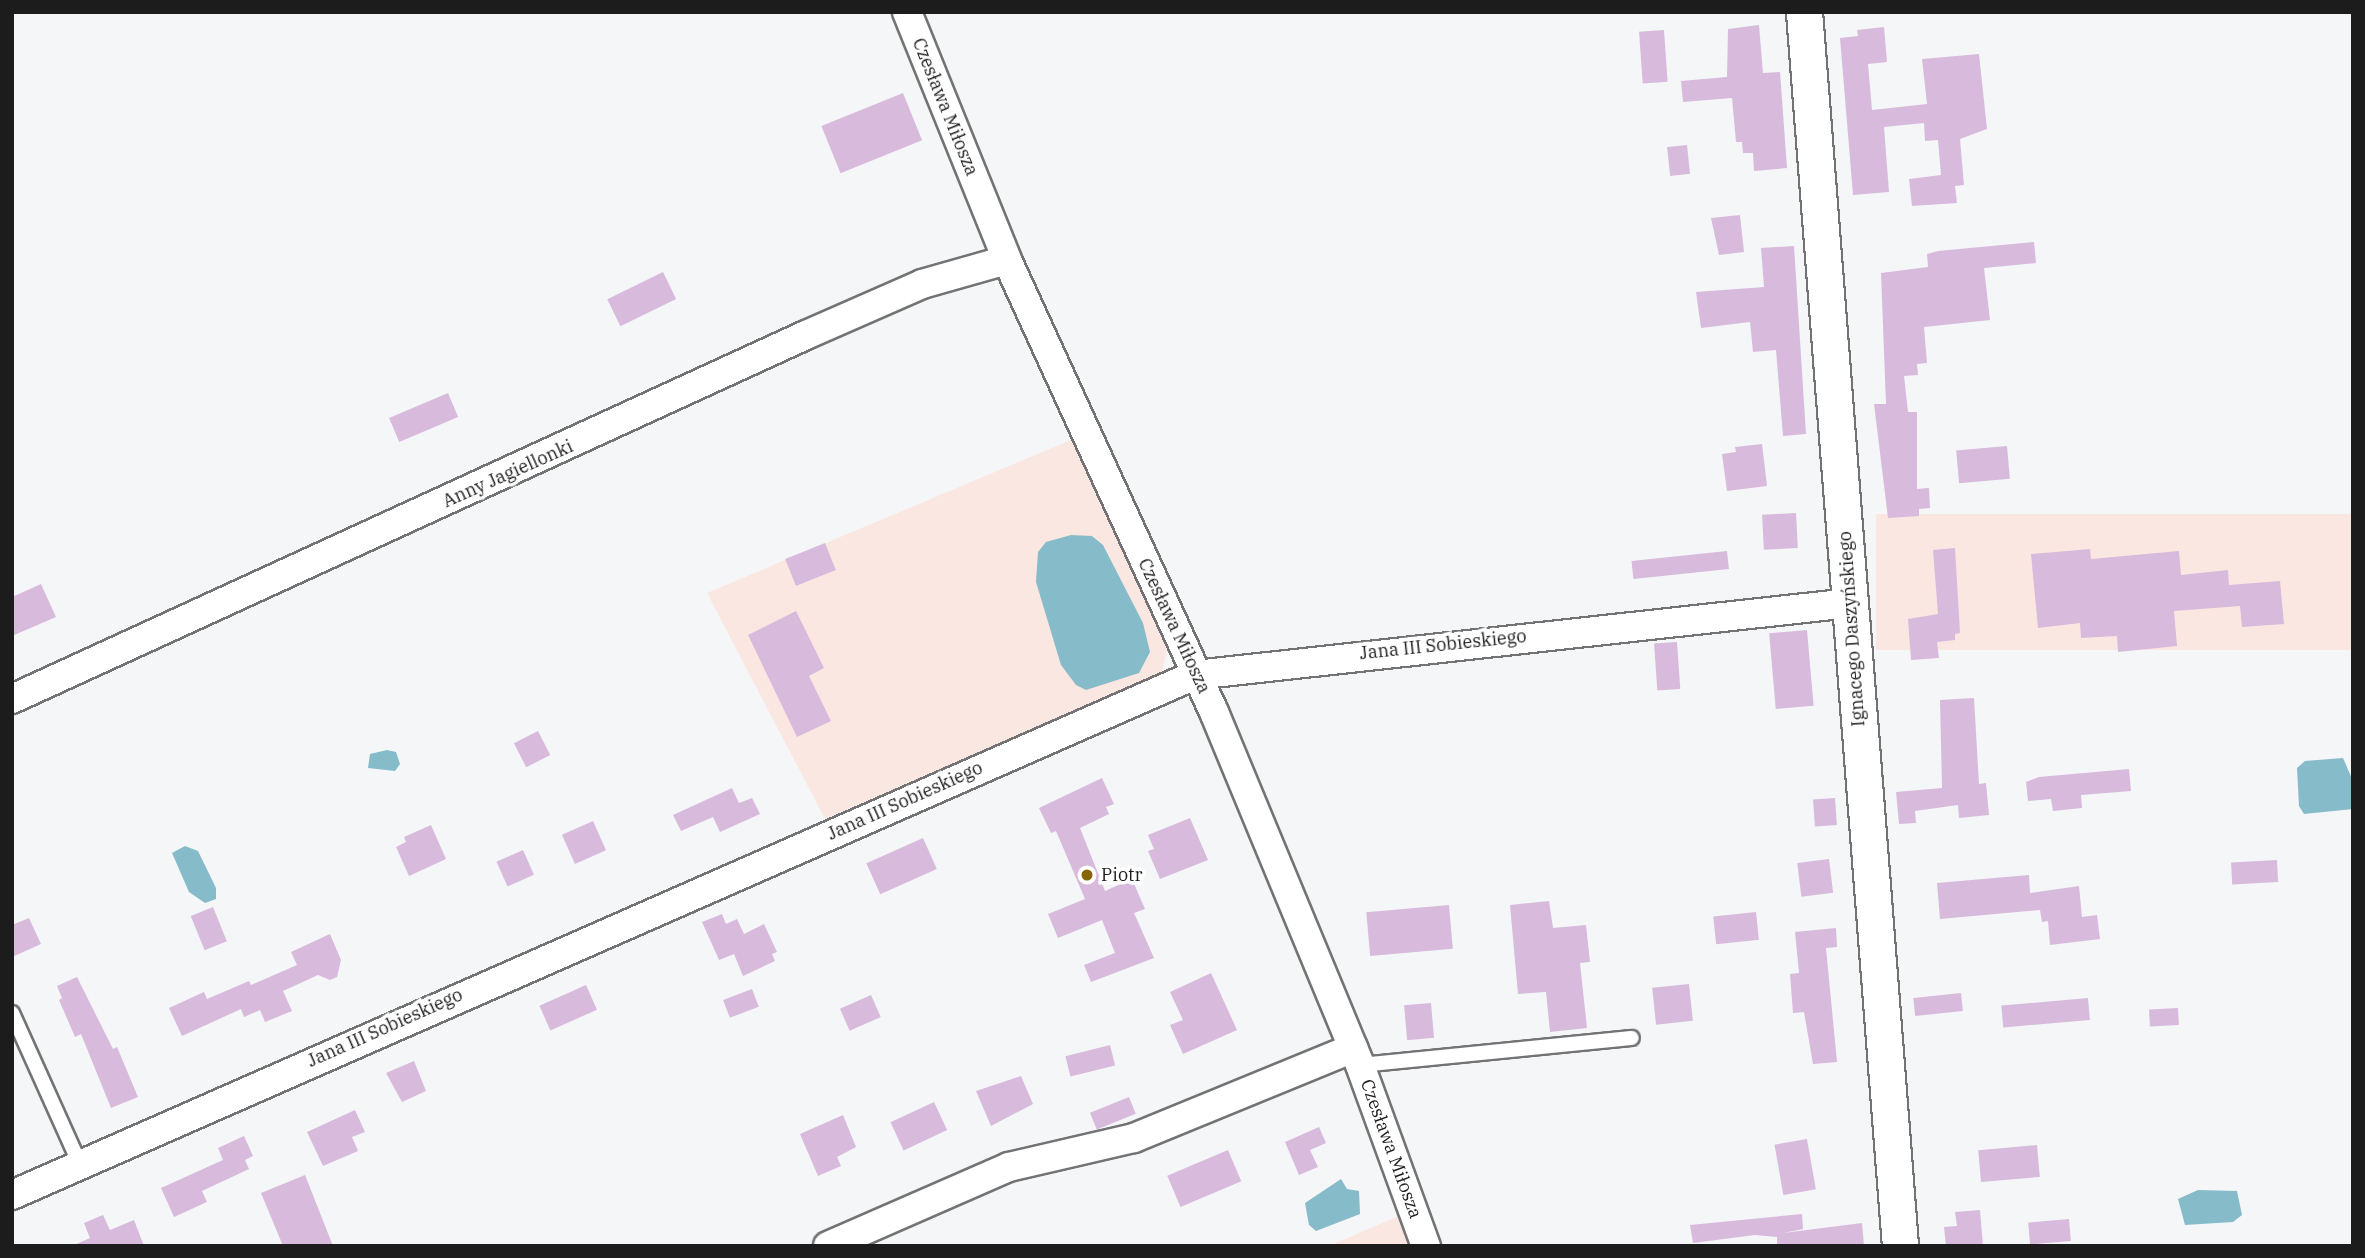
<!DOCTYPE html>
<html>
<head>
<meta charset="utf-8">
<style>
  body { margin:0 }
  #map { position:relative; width:2365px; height:1258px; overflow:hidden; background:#f5f6f8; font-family:"IBM Plex Serif",serif }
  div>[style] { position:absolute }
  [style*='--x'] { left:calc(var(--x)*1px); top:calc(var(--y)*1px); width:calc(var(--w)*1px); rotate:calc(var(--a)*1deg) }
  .industrial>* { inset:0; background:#fbe7e1; transform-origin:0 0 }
  .water>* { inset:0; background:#86bbc9 }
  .building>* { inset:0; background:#d8badd; transform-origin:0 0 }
  .roads { filter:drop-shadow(2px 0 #737375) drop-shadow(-2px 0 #737375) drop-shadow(0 2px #737375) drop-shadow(0 -2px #737375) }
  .service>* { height:14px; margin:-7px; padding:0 7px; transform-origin:7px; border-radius:7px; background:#fff }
  .minor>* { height:28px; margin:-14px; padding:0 14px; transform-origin:14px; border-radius:14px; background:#fff }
  .tertiary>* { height:35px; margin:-17.5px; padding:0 17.5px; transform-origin:17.5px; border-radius:17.5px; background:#fff }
  .dots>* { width:19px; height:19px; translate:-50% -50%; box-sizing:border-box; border:4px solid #fff; border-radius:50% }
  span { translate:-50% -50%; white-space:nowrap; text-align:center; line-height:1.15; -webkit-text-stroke:7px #fff; paint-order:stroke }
  .street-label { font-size:18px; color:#1c1c1d }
  .poi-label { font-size:18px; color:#1c1c1d }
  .left { translate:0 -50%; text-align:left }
  .frame { position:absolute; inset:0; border:14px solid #1c1c1d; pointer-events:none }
</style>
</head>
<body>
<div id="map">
  <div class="industrial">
    <i style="clip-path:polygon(1078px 437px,1167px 647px,1162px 673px,825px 819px,707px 593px)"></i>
    <i style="left:2353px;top:514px;width:136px;height:477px;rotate:90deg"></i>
    <i style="clip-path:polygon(1403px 1214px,1415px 1246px,1329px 1246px)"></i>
  </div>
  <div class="water">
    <i style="clip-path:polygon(1071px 535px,1092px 536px,1103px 545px,1143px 623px,1150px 652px,1139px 673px,1086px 690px,1076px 685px,1061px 665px,1036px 582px,1038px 552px,1046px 542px)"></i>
    <i style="clip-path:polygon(387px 750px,396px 752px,400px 764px,395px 771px,368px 768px,370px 754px)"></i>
    <i style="clip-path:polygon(2343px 758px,2353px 781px,2353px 809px,2304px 814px,2299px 806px,2297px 768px,2305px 761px)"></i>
    <i style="clip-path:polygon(185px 846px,198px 851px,216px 888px,216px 899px,205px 903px,189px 892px,172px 853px)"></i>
    <i style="clip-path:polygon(1341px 1179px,1347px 1189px,1359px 1191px,1360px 1214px,1316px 1231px,1309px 1225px,1305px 1203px)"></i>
    <i style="clip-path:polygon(2198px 1190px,2237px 1191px,2242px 1215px,2233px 1222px,2185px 1225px,2178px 1199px)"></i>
  </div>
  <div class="building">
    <i style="clip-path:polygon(1759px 25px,1763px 73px,1780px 72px,1787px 168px,1754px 171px,1753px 153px,1743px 153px,1742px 142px,1736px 142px,1732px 98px,1683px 102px,1681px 81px,1727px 77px,1728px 29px)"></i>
    <i style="clip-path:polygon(1884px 27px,1887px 62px,1868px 64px,1872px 110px,1927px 104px,1922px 59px,1979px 54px,1987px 129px,1960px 139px,1964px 185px,1955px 186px,1957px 203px,1912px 206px,1909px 179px,1941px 175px,1938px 140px,1925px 141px,1924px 123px,1884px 127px,1889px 192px,1853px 195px,1840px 38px,1858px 36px,1857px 30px)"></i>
    <i style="left:1664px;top:30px;width:52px;height:25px;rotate:86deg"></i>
    <i style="left:903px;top:93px;width:51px;height:88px;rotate:68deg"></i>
    <i style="left:1687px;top:145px;width:29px;height:20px;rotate:84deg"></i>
    <i style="clip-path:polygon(1740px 215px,1744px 252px,1719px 255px,1711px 218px)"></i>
    <i style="clip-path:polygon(2034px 242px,2036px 263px,1984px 268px,1990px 320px,1924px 327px,1927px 363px,1917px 364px,1918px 375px,1904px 376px,1908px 412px,1917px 412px,1917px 489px,1929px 488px,1930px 508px,1919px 509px,1919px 516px,1888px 518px,1874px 404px,1886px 404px,1881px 273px,1928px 267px,1927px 254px,1938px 251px)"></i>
    <i style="clip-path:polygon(1794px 246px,1806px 434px,1783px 436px,1776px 350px,1753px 352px,1750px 322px,1701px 328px,1696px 292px,1764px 287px,1761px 248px)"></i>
    <i style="left:663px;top:272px;width:30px;height:62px;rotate:64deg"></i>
    <i style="left:448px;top:393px;width:26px;height:64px;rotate:67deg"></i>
    <i style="clip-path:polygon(1762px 444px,1767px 486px,1727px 491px,1722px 454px,1736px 452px,1735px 447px)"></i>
    <i style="left:2007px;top:446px;width:33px;height:51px;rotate:85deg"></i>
    <i style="left:1796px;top:513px;width:35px;height:34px;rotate:87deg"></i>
    <i style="left:825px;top:543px;width:29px;height:43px;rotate:68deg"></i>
    <i style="clip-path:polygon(1955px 548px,1960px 633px,1955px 634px,1955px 640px,1937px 642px,1939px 658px,1911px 660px,1908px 619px,1938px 614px,1933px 550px)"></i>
    <i style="clip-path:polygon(2090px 549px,2091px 559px,2179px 551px,2181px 575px,2228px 570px,2229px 585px,2280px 581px,2284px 624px,2242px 627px,2240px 606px,2174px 611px,2177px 646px,2118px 652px,2117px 636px,2081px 638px,2080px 623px,2038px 628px,2031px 554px)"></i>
    <i style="left:1727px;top:551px;width:18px;height:96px;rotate:84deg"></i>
    <i style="clip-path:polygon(41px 584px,56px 617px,12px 636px,12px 597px)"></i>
    <i style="clip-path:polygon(796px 611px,824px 668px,809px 676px,831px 721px,797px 737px,748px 635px)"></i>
    <i style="left:1807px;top:630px;width:76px;height:38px;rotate:85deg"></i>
    <i style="left:1677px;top:642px;width:47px;height:23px;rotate:86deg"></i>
    <i style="clip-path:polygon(1974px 698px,1979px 784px,1986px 783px,1989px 815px,1959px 818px,1958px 805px,1915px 811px,1916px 823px,1899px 824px,1896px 792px,1942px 788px,1940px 700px)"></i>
    <i style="left:538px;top:731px;width:27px;height:27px;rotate:63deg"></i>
    <i style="clip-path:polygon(2129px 769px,2131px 791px,2081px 795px,2082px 808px,2053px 811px,2051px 799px,2028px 801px,2026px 782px,2039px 777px)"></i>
    <i style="clip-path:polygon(1102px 778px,1114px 804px,1106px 807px,1109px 814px,1080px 828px,1105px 891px,1132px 879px,1145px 909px,1134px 913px,1154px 958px,1091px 982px,1084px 965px,1115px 953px,1102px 920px,1058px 938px,1048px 914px,1085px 899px,1056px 831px,1051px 833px,1039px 808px)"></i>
    <i style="clip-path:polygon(732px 788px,739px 803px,752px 798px,760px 814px,720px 832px,713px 817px,681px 831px,673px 815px)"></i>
    <i style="left:1835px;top:798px;width:27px;height:22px;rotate:86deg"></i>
    <i style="clip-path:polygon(1190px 818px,1208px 860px,1160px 879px,1148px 851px,1154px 849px,1148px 835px)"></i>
    <i style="left:593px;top:821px;width:32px;height:34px;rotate:66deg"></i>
    <i style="clip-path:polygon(431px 825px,446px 859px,409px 876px,396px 847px,406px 842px,404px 837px)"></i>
    <i style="left:923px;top:838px;width:34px;height:62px;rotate:66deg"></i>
    <i style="left:523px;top:850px;width:27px;height:29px;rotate:66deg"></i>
    <i style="left:1829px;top:859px;width:34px;height:32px;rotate:83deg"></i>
    <i style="left:2277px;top:860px;width:22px;height:46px;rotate:87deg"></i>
    <i style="clip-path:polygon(2029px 875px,2030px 893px,2079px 886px,2082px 917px,2097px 915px,2100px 939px,2050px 945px,2048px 921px,2042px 922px,2040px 910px,1940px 919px,1937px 883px)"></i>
    <i style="clip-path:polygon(1549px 901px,1553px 928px,1586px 925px,1590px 962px,1580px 963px,1587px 1028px,1550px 1032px,1546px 992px,1518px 994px,1510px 905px)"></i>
    <i style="left:1449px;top:905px;width:44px;height:83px;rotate:85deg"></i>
    <i style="left:213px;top:907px;width:37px;height:24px;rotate:68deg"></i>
    <i style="left:1756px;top:912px;width:28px;height:43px;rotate:84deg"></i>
    <i style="clip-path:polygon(722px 914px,726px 924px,737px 919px,744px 934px,764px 924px,777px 952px,772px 954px,775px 961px,743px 976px,734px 954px,719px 960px,702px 922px)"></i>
    <i style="clip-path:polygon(29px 918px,41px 944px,12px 957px,12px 925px)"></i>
    <i style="clip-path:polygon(1836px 928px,1837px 947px,1826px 948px,1837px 1062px,1813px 1064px,1804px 1012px,1793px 1013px,1790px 974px,1799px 973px,1795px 932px)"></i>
    <i style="clip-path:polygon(330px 934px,341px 960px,337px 977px,330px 980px,318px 975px,283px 991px,292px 1011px,265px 1022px,260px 1010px,244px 1017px,241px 1009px,182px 1036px,169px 1008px,204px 992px,207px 999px,249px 981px,251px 985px,297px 965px,291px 952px)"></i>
    <i style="clip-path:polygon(1211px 973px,1237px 1030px,1183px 1054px,1170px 1025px,1183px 1020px,1170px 992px)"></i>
    <i style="clip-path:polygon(77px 977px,113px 1049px,117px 1047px,138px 1097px,111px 1108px,81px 1034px,75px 1037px,59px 1000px,62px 998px,57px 986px)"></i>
    <i style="left:1689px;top:984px;width:37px;height:37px;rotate:84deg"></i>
    <i style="left:586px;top:985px;width:27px;height:51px;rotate:66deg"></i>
    <i style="left:752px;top:989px;width:19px;height:31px;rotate:69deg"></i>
    <i style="left:1961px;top:993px;width:18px;height:48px;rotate:84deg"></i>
    <i style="left:871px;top:995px;width:24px;height:34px;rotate:66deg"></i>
    <i style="left:2088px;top:998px;width:22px;height:87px;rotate:85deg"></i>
    <i style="left:1431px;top:1003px;width:35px;height:27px;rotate:85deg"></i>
    <i style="left:2178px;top:1008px;width:17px;height:29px;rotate:87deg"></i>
    <i style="left:1110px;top:1045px;width:21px;height:46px;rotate:76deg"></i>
    <i style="clip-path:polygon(414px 1061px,426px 1091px,402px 1102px,386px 1073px)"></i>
    <i style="clip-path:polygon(1021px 1076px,1033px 1104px,991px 1126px,976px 1091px)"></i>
    <i style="left:1129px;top:1097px;width:18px;height:42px;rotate:68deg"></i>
    <i style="left:934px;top:1102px;width:31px;height:48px;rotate:65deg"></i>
    <i style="clip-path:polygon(355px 1110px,365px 1132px,352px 1137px,358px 1151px,323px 1166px,307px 1132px)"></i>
    <i style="clip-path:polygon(843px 1115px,856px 1147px,837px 1157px,841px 1166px,818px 1176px,800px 1134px)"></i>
    <i style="clip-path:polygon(1319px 1127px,1326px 1143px,1310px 1150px,1318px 1167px,1299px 1175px,1285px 1142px)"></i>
    <i style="clip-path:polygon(244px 1136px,253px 1156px,245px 1160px,249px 1169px,202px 1191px,207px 1202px,174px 1217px,161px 1188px,223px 1160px,218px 1148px)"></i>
    <i style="left:1807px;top:1139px;width:51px;height:33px;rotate:80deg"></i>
    <i style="left:2037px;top:1145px;width:32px;height:59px;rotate:85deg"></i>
    <i style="left:1228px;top:1150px;width:34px;height:66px;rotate:67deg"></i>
    <i style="clip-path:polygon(305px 1175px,333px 1246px,283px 1246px,261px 1193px)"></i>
    <i style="clip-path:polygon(1980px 1210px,1983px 1246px,1946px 1246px,1944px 1227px,1957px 1226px,1955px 1212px)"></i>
    <i style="clip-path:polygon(1802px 1214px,1803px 1229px,1783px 1233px,1862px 1223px,1864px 1246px,1777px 1246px,1777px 1237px,1755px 1235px,1693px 1243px,1690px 1225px)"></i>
    <i style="clip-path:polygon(103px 1215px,110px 1230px,134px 1220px,144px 1246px,72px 1246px,90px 1238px,84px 1223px)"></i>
    <i style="left:2069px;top:1219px;width:22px;height:41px;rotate:85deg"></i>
  </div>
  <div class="roads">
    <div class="service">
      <i style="--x:12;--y:1013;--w:163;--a:65.8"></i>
      <i style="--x:1360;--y:1065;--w:273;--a:-5.7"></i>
    </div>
    <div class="minor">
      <i style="--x:907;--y:12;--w:267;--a:68"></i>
      <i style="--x:1007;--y:260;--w:497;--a:65.4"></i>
      <i style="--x:1214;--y:712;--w:382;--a:67.5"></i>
      <i style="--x:1360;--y:1065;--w:193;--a:70"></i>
      <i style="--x:12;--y:699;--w:873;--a:-24.63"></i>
      <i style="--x:806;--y:335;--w:127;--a:-23.7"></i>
      <i style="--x:922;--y:284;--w:88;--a:-15.8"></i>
      <i style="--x:12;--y:1195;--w:1292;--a:-23.73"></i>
      <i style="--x:1195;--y:675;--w:659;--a:-6.27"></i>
      <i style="--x:828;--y:1246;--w:197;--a:-23.6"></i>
      <i style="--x:1009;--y:1167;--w:128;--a:-13.1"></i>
      <i style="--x:1134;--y:1138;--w:237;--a:-22.3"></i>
    </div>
    <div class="tertiary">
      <i style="--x:1804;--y:12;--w:1238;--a:85.55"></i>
    </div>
  </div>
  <div class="dots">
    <i style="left:1087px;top:875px;background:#866500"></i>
  </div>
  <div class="street-label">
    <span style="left:945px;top:107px;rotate:68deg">Czesława Miłosza</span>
    <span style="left:508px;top:474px;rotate:-24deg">Anny Jagiellonki</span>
    <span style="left:1174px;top:626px;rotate:65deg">Czesława Miłosza</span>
    <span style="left:1852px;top:629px;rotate:-94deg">Ignacego Daszyńskiego</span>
    <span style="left:1443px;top:645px;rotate:-6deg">Jana III Sobieskiego</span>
    <span style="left:905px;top:801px;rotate:-24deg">Jana III Sobieskiego</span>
    <span style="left:385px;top:1028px;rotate:-24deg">Jana III Sobieskiego</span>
    <span style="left:1391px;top:1149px;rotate:70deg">Czesława Miłosza</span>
  </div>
  <div class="poi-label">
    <span class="left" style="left:1101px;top:875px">Piotr</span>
  </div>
  <div class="frame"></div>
</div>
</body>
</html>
